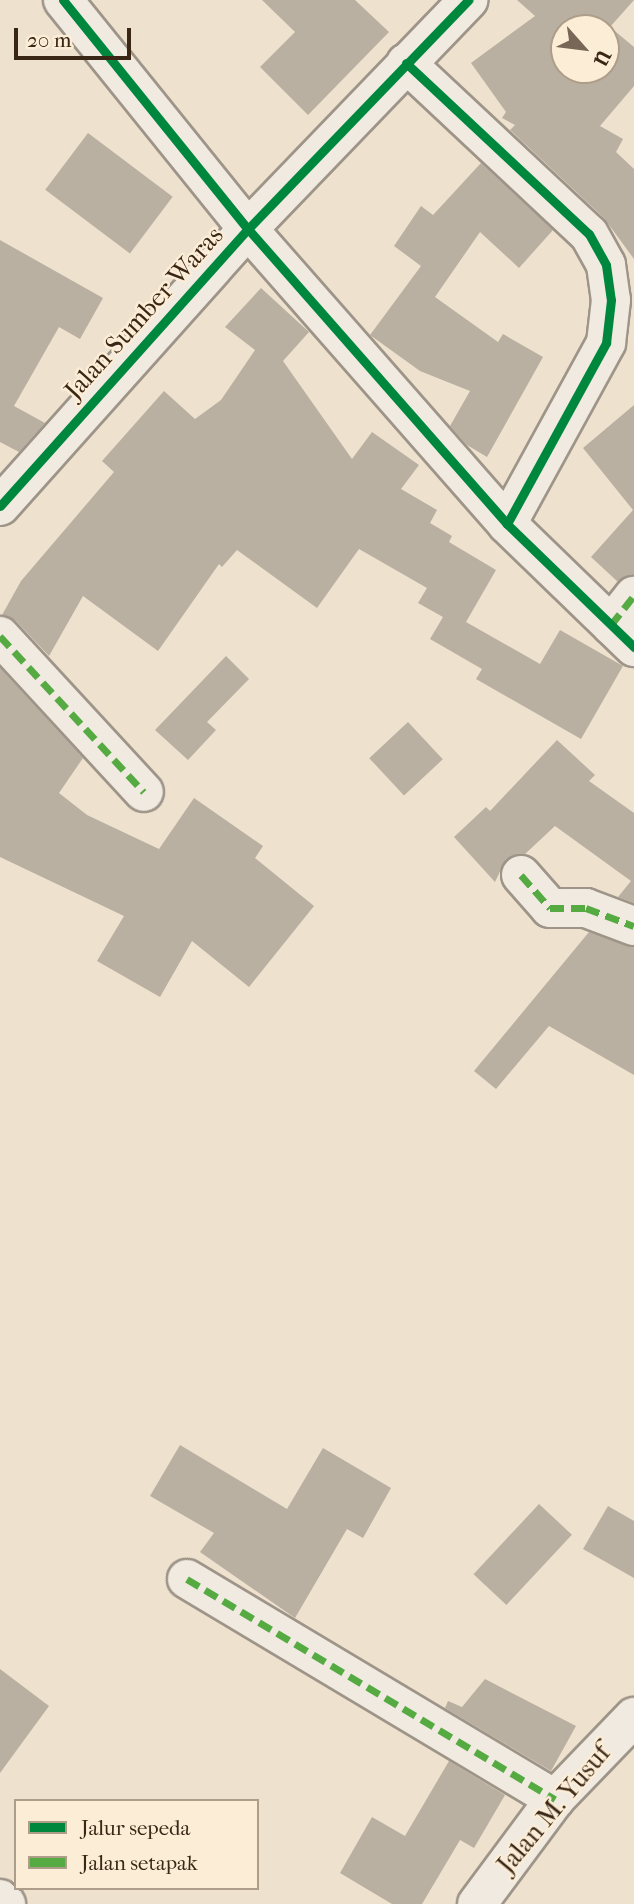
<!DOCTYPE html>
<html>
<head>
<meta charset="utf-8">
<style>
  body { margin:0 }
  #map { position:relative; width:634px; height:1904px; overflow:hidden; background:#eee1ce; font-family:"IM FELL French Canon",serif }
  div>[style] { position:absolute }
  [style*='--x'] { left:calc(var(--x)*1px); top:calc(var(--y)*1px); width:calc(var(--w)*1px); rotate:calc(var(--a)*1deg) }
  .building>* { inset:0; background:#b9b0a2; transform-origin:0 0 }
  .roads { filter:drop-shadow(2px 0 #9e9488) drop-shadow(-2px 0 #9e9488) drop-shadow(0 2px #9e9488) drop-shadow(0 -2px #9e9488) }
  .street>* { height:38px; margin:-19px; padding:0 19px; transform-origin:19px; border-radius:19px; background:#f0eae0 }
  .quiet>* { height:7px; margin-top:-3.5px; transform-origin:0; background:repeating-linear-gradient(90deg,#55aa42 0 14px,transparent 0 21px) }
  .cycleway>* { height:9px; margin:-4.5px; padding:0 4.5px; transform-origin:4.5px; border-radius:4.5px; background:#00873e }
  span { translate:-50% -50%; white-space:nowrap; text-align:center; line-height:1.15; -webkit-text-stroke:5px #fcedd7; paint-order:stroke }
  .street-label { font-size:26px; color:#392615 }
  .legend { position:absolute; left:14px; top:1799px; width:245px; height:91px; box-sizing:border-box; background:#fcedd7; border:2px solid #ae9d89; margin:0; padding:9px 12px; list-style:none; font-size:21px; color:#392615 }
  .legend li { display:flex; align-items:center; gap:14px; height:35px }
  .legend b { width:35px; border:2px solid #ae9d89 }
  .north { position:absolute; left:550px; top:14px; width:70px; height:70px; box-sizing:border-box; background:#fcedd7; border:2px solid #ae9d89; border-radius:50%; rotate:118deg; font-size:19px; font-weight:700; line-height:28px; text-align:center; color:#392615 }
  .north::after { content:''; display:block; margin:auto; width:24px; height:32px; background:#786756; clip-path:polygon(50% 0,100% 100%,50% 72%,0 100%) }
  .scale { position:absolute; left:14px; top:28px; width:117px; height:32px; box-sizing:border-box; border:4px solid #392615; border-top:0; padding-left:9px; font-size:21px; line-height:24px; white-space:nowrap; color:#392615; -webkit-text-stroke:5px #fcedd7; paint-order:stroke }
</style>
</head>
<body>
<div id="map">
  <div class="building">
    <i style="clip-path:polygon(262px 0,355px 0,389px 32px,308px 115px,260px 67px,295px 32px)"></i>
    <i style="clip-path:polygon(evenodd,517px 0,634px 0,610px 27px,634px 47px,634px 86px,600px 126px,623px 139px,616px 152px,634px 169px,634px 259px,604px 218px,510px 130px,515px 125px,502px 118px,506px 112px,471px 63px,535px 16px,517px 0,564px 28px,606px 28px,606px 70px,564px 70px,564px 28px)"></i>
    <i style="left:88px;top:133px;width:106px;height:71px;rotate:37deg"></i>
    <i style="clip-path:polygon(481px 163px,553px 230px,519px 268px,480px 232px,435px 297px,498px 342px,503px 334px,543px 357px,487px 457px,467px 445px,450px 426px,470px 391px,420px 371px,370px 335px,421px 266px,394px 246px,421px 206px,433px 215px)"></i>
    <i style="clip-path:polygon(0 240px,103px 298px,80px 339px,59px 327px,14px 406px,45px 423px,19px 452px,0 442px)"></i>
    <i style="clip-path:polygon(261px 288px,309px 332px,283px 361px,352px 459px,372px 432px,419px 465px,401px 489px,437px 510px,430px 523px,452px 536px,449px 542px,496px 570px,466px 622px,540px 664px,560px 630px,623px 666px,581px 739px,476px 679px,482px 669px,430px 639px,443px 617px,418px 603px,427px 588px,359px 549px,317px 608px,237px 550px,222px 567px,219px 564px,158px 651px,83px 596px,49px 656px,16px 621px,2px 615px,21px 581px,114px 472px,102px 461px,164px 391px,195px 419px,221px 400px,255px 350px,225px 327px)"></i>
    <i style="clip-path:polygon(634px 405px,634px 575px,618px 582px,591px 557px,633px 510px,583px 448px)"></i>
    <i style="clip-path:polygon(226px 656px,249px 679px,207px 722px,216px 730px,188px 760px,155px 730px)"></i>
    <i style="clip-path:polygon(0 668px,83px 758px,59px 793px,87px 815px,159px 849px,194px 798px,263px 846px,255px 858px,314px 906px,249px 987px,192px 941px,160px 997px,97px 961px,124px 916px,0 857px)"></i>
    <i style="left:408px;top:722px;width:51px;height:53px;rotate:47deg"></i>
    <i style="clip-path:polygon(557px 740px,595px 775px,589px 781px,634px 813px,634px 903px,618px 897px,631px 881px,555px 826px,525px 854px,506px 859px,495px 882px,454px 837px,486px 807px,490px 811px)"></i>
    <i style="clip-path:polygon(589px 932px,634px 947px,634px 1075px,549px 1026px,496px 1089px,474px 1071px)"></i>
    <i style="clip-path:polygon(180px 1445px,287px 1509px,323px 1448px,391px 1488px,363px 1538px,347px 1529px,295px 1618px,200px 1552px,214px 1533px,150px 1496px)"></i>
    <i style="left:539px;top:1504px;width:45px;height:96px;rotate:43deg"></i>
    <i style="clip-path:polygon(608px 1506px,634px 1521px,634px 1578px,583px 1549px)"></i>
    <i style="clip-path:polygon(0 1669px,49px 1706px,0 1773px)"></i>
    <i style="clip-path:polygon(485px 1679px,576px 1726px,551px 1771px,445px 1708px,448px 1701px,462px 1707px)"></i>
    <i style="clip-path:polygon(449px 1761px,505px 1795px,474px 1848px,460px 1840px,422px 1904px,392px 1904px,340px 1873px,372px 1817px,405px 1836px)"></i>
  </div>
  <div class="roads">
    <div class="street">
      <i style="--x:63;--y:0;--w:294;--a:51.1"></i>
      <i style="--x:248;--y:229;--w:393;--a:48.7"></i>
      <i style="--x:507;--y:524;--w:177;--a:44.1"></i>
      <i style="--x:406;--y:63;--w:250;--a:43.1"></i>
      <i style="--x:589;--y:234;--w:35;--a:61"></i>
      <i style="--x:606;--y:265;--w:35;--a:82"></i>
      <i style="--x:611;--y:300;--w:43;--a:96.6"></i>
      <i style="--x:606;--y:343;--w:206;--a:118.7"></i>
      <i style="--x:0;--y:506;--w:372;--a:-48.2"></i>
      <i style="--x:248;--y:229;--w:318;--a:-46.1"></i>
      <i style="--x:611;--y:625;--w:37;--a:-52"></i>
      <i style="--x:0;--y:636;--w:212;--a:47.3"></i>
      <i style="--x:521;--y:875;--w:44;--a:48.7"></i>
      <i style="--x:550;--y:908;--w:36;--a:0"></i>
      <i style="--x:586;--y:908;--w:51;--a:20.6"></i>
      <i style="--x:187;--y:1579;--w:429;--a:30.9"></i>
      <i style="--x:0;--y:1899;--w:8;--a:40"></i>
      <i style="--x:477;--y:1904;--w:131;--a:-53.4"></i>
      <i style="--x:555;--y:1799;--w:114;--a:-46.1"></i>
    </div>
  </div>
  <div class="quiet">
    <i style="--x:611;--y:625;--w:37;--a:-52"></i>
    <i style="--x:0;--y:636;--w:212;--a:47.3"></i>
    <i style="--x:521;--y:875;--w:44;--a:48.7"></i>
    <i style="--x:550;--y:908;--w:36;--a:0"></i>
    <i style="--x:586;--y:908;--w:51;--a:20.6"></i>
    <i style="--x:187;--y:1579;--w:429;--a:30.9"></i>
  </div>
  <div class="cycleway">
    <i style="--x:63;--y:0;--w:294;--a:51.1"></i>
    <i style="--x:248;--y:229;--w:393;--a:48.7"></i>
    <i style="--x:507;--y:524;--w:177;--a:44.1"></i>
    <i style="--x:406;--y:63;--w:250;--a:43.1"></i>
    <i style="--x:589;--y:234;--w:35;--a:61"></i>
    <i style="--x:606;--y:265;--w:35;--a:82"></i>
    <i style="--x:611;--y:300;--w:43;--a:96.6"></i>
    <i style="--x:606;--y:343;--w:206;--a:118.7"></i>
    <i style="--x:0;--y:506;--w:372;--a:-48.2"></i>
    <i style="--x:248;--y:229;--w:318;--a:-46.1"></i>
  </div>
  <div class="street-label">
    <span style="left:144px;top:313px;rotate:-48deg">Jalan Sumber Waras</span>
    <span style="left:554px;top:1809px;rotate:-50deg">Jalan M. Yusuf</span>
  </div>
  <ul class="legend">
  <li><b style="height:9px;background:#00873e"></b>Jalur sepeda</li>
  <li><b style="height:9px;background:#55aa42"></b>Jalan setapak</li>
  </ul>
  <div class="north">U</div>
  <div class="scale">20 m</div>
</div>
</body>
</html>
